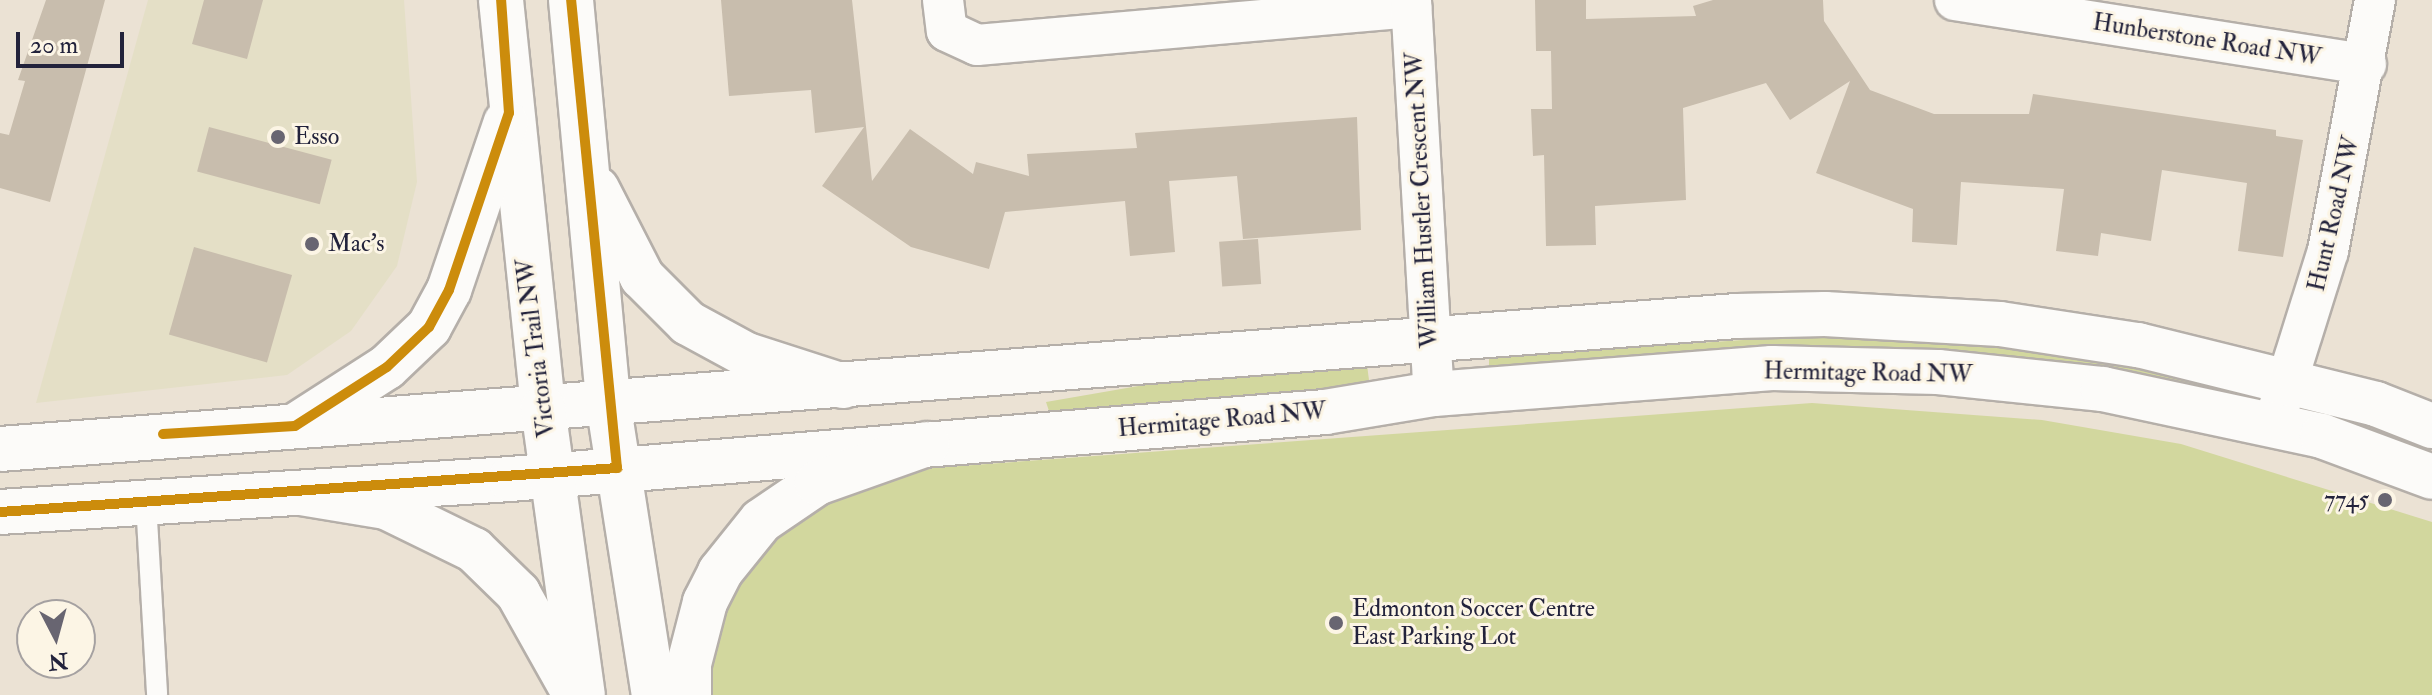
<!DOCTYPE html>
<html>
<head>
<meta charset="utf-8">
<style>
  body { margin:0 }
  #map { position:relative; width:2432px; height:695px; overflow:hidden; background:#ebe2d4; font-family:"IM FELL Double Pica",serif }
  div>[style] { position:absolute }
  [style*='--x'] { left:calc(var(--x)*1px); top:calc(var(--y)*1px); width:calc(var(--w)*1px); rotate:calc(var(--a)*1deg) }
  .built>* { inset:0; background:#e4dfc6 }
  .green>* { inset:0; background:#d2d79e }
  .building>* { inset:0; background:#c8bdad; transform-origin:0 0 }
  .roads { filter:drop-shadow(2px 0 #b5afa9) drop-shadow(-2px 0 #b5afa9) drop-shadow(0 2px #b5afa9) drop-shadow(0 -2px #b5afa9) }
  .service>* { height:20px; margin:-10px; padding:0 10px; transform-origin:10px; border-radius:10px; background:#fcfbf9 }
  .minor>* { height:40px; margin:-20px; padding:0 20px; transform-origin:20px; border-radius:20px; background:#fcfbf9 }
  .tertiary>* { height:44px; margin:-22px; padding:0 22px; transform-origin:22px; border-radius:22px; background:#fcfbf9 }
  .secondary>* { height:44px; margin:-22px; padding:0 22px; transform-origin:22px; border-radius:22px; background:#fcfbf9 }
  .bus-1>* { height:10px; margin:-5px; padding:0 5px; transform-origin:5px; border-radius:5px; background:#cc8c0c }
  .dots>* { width:22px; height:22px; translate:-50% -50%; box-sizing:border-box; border:4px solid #fcf5e5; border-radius:50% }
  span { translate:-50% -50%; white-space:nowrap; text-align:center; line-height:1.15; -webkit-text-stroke:6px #fcf5e5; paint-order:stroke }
  .street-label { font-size:24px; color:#22223b }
  .poi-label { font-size:24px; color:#22223b }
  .left { translate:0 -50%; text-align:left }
  .right { translate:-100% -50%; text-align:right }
  .north { position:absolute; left:16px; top:599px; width:80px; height:80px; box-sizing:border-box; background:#fcf5e5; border:2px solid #a5a1a1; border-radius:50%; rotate:174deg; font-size:22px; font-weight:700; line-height:32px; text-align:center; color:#22223b }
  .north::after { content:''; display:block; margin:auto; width:28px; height:36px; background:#686571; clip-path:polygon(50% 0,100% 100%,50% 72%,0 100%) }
  .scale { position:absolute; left:16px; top:32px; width:108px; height:36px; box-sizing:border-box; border:4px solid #22223b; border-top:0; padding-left:10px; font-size:24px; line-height:28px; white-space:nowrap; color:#22223b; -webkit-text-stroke:6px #fcf5e5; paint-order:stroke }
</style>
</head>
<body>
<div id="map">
  <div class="built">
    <i style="clip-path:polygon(148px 0,404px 0,417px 182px,397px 266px,351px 331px,287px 375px,36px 403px)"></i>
  </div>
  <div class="green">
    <i style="clip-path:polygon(1816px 335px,1980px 341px,2230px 382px,2229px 397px,1489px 372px,1489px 357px)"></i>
    <i style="clip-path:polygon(1367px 365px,1369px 380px,1342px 389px,1050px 414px,1046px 402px,1150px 384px)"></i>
    <i style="clip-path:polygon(1812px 403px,2042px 420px,2181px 444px,2432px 522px,2432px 695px,707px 695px,715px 641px,739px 584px,785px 525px,828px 499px,870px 483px,933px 468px)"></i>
  </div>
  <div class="building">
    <i style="clip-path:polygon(46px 0,105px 0,50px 202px,0 188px,0 133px,9px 135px,25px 81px,18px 80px)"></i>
    <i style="clip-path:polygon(204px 0,263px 0,247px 59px,192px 44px)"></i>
    <i style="clip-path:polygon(721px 0,852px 0,872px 181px,910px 129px,973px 174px,976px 162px,1029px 176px,1027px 154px,1137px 148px,1135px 133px,1357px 117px,1361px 230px,1243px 239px,1237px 176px,1169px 181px,1175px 252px,1130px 256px,1125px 201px,1005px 212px,989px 269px,911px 247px,822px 186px,864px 127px,815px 133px,811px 90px,729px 96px)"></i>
    <i style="clip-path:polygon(1535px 0,1586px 0,1586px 19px,1696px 16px,1693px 6px,1713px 0,1823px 0,1824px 21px,1870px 90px,1934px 114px,2029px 114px,2033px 94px,2276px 130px,2276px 136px,2303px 140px,2283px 257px,2238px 251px,2247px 183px,2162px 170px,2151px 241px,2101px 233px,2098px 256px,2056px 251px,2064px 189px,1961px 182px,1957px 245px,1912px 242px,1913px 209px,1816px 173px,1850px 81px,1790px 120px,1766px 83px,1683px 108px,1686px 200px,1595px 206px,1596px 245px,1546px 246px,1544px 155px,1533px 156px,1531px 109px,1552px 109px,1551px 51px,1536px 51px)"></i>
    <i style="left:209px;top:127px;width:127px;height:46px;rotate:15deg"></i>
    <i style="left:1258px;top:239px;width:45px;height:39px;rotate:86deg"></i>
    <i style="left:194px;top:247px;width:102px;height:91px;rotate:16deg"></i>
  </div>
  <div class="roads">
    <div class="service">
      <i style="--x:146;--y:502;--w:193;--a:86.7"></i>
    </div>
    <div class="minor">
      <i style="--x:943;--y:0;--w:31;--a:83"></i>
      <i style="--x:947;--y:31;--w:33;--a:25"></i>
      <i style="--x:977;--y:45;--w:436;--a:-5"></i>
      <i style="--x:1411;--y:0;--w:395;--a:86.7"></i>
      <i style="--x:1955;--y:0;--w:416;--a:8.9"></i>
      <i style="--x:2274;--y:423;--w:180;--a:-72.6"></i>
      <i style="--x:2328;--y:251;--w:255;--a:-79.4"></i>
    </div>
    <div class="tertiary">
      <i style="--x:0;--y:449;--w:1742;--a:-4.38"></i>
      <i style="--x:1737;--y:316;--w:88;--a:-1.3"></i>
      <i style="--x:1825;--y:314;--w:175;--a:3.3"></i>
      <i style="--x:2000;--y:324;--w:140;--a:8.7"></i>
      <i style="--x:2138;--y:345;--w:245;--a:13.9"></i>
      <i style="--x:2376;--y:404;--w:60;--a:21.4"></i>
      <i style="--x:0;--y:512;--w:511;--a:-3.7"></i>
      <i style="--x:510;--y:479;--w:818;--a:-4.7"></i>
      <i style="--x:1325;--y:412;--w:110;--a:-9.4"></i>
      <i style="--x:1434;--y:394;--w:339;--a:-4.4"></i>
      <i style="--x:1772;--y:368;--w:166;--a:1.4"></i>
      <i style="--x:1938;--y:372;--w:166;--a:5.9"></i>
      <i style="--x:2103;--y:389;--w:224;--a:12.1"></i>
      <i style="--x:2322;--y:436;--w:117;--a:20.4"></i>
    </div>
    <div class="secondary">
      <i style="--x:501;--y:0;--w:410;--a:84.1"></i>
      <i style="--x:543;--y:408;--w:290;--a:82.1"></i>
      <i style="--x:571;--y:0;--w:404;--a:84.7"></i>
      <i style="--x:608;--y:402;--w:297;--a:81.1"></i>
      <i style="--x:597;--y:189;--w:99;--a:62.9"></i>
      <i style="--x:642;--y:277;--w:65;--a:45"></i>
      <i style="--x:688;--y:323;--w:67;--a:28.5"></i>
      <i style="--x:747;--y:355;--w:101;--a:17.9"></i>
      <i style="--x:295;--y:426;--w:109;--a:-32.7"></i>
      <i style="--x:387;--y:367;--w:58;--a:-43.6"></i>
      <i style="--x:429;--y:327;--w:42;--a:-61.6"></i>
      <i style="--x:449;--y:290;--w:177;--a:-71.3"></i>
      <i style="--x:301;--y:493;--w:86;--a:9.4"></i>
      <i style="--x:386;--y:507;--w:98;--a:26"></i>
      <i style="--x:474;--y:550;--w:62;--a:44.3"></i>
      <i style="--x:518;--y:593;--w:112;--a:60.7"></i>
      <i style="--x:689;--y:695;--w:31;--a:-90"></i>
      <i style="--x:689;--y:664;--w:64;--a:-75.5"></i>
      <i style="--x:705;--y:602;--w:34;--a:-63"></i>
      <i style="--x:720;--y:572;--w:65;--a:-51.2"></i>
      <i style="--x:761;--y:521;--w:68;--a:-34.2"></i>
      <i style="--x:817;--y:483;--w:117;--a:-19.5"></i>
    </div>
  </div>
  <div class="bus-1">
    <i style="--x:163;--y:434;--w:132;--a:-3.5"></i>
    <i style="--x:295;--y:426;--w:109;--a:-32.7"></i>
    <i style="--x:387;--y:367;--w:58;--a:-43.6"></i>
    <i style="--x:429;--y:327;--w:42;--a:-61.6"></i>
    <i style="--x:449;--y:290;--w:187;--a:-71.3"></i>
    <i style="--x:509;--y:113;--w:113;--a:-94"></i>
    <i style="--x:0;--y:512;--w:619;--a:-4.08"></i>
    <i style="--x:617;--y:468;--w:470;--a:-95.6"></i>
  </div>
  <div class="dots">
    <i style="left:278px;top:137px;background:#686571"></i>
    <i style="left:312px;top:244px;background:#686571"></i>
    <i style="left:2385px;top:500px;background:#686571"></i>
    <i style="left:1336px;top:623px;background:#686571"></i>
  </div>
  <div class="street-label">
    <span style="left:2207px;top:40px;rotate:9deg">Hunberstone Road NW</span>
    <span style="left:1422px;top:200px;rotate:-93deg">William Hustler Crescent NW</span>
    <span style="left:2334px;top:214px;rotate:-77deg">Hunt Road NW</span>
    <span style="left:536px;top:348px;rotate:-97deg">Victoria Trail NW</span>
    <span style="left:1868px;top:373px;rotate:1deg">Hermitage Road NW</span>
    <span style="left:1222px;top:420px;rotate:-5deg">Hermitage Road NW</span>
  </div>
  <div class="poi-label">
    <span class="left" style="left:294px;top:137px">Esso</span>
    <span class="left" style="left:328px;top:244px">Mac's</span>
    <span class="right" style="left:2369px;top:500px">7745</span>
    <span class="left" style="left:1352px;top:623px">Edmonton Soccer Centre<br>East Parking Lot</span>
  </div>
  <div class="north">N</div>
  <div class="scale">20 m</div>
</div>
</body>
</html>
